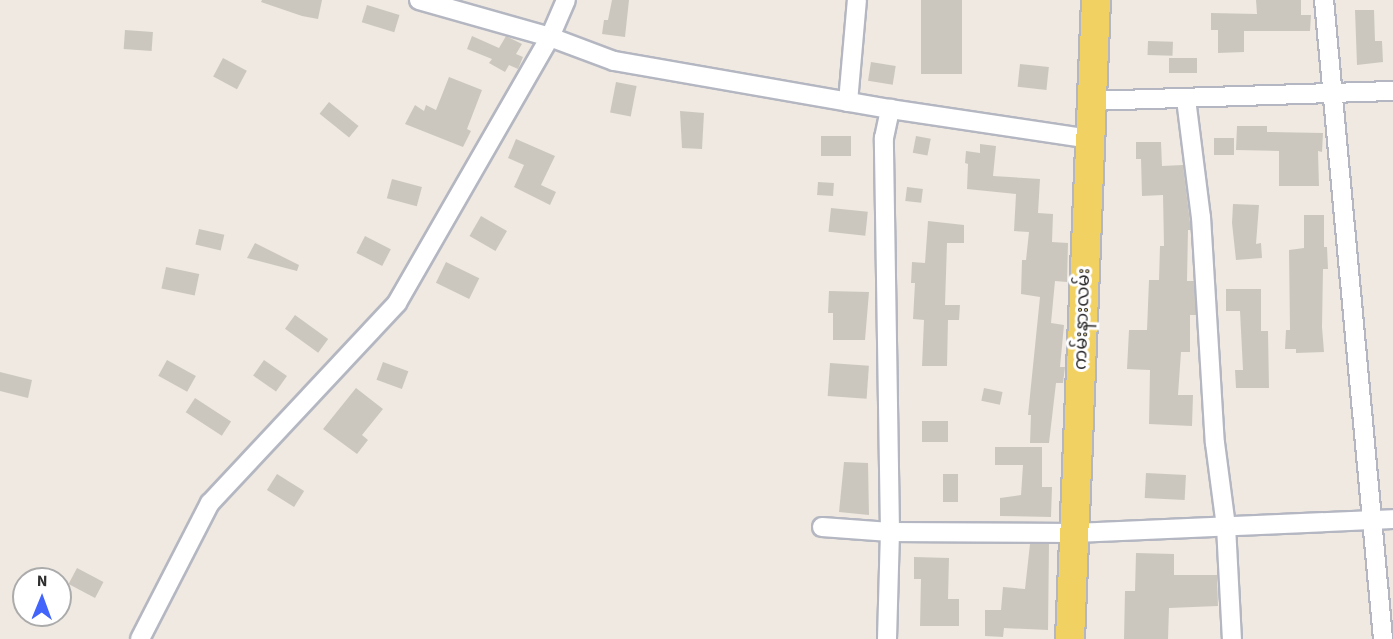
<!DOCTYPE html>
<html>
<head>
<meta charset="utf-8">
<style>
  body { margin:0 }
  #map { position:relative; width:1393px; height:639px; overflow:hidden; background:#efe9e1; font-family:"Source Sans 3","Noto Sans Myanmar",sans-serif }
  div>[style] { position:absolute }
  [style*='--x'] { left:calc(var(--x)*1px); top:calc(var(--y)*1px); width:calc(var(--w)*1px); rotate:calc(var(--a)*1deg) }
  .building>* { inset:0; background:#cbc7bf; transform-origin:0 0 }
  .roads { filter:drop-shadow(2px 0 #b4b7c1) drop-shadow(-2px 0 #b4b7c1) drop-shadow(0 2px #b4b7c1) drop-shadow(0 -2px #b4b7c1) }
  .minor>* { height:18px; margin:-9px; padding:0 9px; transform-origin:9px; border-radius:9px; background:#fff }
  .primary>* { height:28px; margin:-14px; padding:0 14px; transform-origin:14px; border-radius:14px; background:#f2d163 }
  span { translate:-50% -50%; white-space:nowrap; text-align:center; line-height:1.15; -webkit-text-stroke:6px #fff; paint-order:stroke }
  .street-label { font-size:18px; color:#2e2e2e }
  .north { position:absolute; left:12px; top:567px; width:60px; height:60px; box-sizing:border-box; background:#fff; border:2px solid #ababab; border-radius:50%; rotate:1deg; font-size:16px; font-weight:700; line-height:24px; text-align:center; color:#2e2e2e }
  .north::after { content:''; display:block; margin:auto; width:21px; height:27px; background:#4264fb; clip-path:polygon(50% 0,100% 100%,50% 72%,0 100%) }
</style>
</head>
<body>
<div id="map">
  <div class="building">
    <i style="clip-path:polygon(262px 0,322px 0,318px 19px,302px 16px,261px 2px)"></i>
    <i style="clip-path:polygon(612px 0,629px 0,625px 37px,602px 34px,604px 20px,608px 20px)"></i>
    <i style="left:921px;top:0;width:41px;height:74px"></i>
    <i style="clip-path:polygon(1256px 0,1301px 0,1301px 15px,1311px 15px,1310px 31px,1244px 31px,1244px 52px,1218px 53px,1218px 30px,1211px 30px,1211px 13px,1257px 14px)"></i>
    <i style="left:367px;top:5px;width:34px;height:18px;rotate:17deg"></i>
    <i style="clip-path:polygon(1355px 10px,1374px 10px,1375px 41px,1382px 41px,1383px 62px,1357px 65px)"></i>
    <i style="left:125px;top:30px;width:28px;height:19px;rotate:4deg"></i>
    <i style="clip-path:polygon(472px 36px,499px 48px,506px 36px,522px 44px,516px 54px,523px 57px,518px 69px,509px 65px,505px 72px,489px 63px,492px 59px,467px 49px)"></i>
    <i style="left:1148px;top:41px;width:25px;height:14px;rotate:2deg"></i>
    <i style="left:223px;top:58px;width:27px;height:21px;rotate:28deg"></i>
    <i style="left:1169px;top:58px;width:28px;height:15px"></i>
    <i style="left:871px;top:62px;width:25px;height:19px;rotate:9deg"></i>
    <i style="left:1020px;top:64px;width:29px;height:23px;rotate:6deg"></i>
    <i style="clip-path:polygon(449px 77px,482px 90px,467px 129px,471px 131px,463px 147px,405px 124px,415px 105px,424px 111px,426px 105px,436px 110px)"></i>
    <i style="left:616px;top:82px;width:21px;height:31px;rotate:11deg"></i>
    <i style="left:329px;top:102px;width:38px;height:15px;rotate:39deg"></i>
    <i style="clip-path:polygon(680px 111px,704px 113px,702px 149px,682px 148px)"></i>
    <i style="clip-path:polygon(1237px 126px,1267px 126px,1267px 132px,1323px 133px,1322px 152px,1318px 151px,1319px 186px,1279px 186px,1279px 151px,1236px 150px)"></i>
    <i style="left:821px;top:136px;width:30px;height:20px"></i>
    <i style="left:916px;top:136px;width:15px;height:17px;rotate:11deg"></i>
    <i style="left:1214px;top:138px;width:20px;height:17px"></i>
    <i style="clip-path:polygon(516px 139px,555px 156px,541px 185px,556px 192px,550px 205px,514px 187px,524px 165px,508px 158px)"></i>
    <i style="clip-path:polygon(1136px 142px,1161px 142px,1162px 166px,1183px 165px,1191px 230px,1188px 230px,1187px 281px,1194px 281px,1196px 315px,1190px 315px,1190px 352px,1181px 352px,1178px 395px,1193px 395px,1192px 426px,1149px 424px,1150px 370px,1127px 369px,1129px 330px,1147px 330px,1149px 280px,1159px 280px,1160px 246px,1164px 246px,1163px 195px,1142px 196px,1141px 159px,1136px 159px)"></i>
    <i style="clip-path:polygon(980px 144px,996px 146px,993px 176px,1040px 179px,1038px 213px,1053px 214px,1052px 242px,1068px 243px,1067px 282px,1055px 281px,1051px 323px,1064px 325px,1060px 367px,1065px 367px,1063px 383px,1056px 383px,1049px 443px,1030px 443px,1031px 415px,1028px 415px,1040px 297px,1021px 294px,1022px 260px,1026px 260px,1029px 232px,1014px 231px,1016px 194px,967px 189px,968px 164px,965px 163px,966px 151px,980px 153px)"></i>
    <i style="left:392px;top:179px;width:31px;height:20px;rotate:15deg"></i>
    <i style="left:818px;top:182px;width:16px;height:13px;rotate:4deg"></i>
    <i style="left:907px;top:187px;width:16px;height:14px;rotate:7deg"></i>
    <i style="clip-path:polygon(1233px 204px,1259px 205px,1256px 244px,1261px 243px,1262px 258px,1236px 260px,1232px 223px)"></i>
    <i style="left:831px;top:208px;width:37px;height:24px;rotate:6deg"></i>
    <i style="clip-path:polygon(1304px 215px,1324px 215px,1324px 247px,1327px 247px,1328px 269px,1323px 269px,1322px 327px,1324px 352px,1296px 353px,1296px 349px,1285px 349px,1286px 330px,1290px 330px,1289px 250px,1304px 248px)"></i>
    <i style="left:481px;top:216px;width:30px;height:23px;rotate:30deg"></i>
    <i style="clip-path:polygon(928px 221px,964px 225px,964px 243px,947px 243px,945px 305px,960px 305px,959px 320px,948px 320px,947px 366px,922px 366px,924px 320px,913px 319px,915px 283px,911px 283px,912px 262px,925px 263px)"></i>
    <i style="left:199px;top:229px;width:26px;height:16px;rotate:13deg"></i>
    <i style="left:365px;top:236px;width:29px;height:19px;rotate:27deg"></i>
    <i style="clip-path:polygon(255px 243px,299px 265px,297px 271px,247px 258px)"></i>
    <i style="left:446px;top:262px;width:37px;height:23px;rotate:26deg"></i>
    <i style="left:166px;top:267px;width:34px;height:22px;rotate:12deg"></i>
    <i style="clip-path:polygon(1226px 289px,1261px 289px,1261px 331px,1268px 331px,1269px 388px,1236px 388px,1235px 370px,1243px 370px,1240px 311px,1226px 311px)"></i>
    <i style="clip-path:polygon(829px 291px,869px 292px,865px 340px,833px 340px,833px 313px,828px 313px)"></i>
    <i style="left:295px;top:315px;width:41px;height:17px;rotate:36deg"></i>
    <i style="left:167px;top:360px;width:33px;height:18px;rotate:29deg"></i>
    <i style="left:264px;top:360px;width:28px;height:19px;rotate:35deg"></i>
    <i style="left:383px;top:362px;width:27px;height:19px;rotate:20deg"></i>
    <i style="left:830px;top:363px;width:39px;height:33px;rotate:4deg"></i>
    <i style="clip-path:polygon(0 372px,32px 380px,28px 398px,0 391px)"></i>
    <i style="clip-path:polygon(356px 388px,383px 409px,362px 435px,368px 440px,357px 454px,323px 429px)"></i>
    <i style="left:984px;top:388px;width:19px;height:13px;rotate:12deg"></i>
    <i style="left:195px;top:398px;width:43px;height:17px;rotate:33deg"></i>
    <i style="left:922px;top:421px;width:26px;height:21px"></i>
    <i style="clip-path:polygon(995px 447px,1042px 447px,1042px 487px,1052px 487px,1051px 517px,1000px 516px,1000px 498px,1021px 495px,1023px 465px,995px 465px)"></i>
    <i style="clip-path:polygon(844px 462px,868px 463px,869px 515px,839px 512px)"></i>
    <i style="left:1146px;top:473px;width:40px;height:25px;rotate:3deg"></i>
    <i style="left:277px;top:474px;width:32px;height:19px;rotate:32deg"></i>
    <i style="left:943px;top:474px;width:15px;height:28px"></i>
    <i style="clip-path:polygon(1030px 544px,1049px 544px,1048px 630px,1004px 628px,1003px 637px,985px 636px,985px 610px,1001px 610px,1003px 587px,1025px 589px)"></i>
    <i style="clip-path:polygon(1136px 553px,1174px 554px,1174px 575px,1217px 575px,1218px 606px,1169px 608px,1168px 639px,1124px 639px,1125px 591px,1135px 591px)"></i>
    <i style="clip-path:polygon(914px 557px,949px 558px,948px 599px,959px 599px,959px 626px,920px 626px,921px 579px,914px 579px)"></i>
    <i style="left:77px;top:568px;width:30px;height:18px;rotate:28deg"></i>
  </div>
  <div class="roads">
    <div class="minor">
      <i style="--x:419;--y:0;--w:136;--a:15.8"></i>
      <i style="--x:550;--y:37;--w:68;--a:20.6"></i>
      <i style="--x:614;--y:61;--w:280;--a:9.9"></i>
      <i style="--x:890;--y:109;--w:203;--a:8.5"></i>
      <i style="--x:1324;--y:0;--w:642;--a:84.72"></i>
      <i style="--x:1186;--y:99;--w:119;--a:82.8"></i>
      <i style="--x:1201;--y:217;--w:226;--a:86.5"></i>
      <i style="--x:1215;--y:443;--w:84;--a:82.5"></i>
      <i style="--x:1226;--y:526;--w:113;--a:87"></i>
      <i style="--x:1090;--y:101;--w:303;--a:-1.9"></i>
      <i style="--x:848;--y:102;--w:102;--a:-85"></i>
      <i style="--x:822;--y:527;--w:68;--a:4.2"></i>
      <i style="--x:890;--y:532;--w:185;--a:0.3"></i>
      <i style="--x:1075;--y:533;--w:318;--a:-2.5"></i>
      <i style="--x:140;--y:639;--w:153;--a:-62.8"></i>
      <i style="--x:210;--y:503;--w:274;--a:-46.9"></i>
      <i style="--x:397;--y:303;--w:307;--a:-60.1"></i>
      <i style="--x:550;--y:37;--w:40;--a:-66.6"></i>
      <i style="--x:887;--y:639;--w:107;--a:-88.4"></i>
      <i style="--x:890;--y:532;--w:394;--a:-90.9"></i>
      <i style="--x:884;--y:138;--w:30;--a:-78"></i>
    </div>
    <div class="primary">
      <i style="--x:1070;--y:639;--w:640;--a:-87.67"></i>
    </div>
  </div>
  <div class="street-label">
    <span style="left:1083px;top:319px;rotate:-88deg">ကမ်းနားလမ်း</span>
  </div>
  <div class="north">N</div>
</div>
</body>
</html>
